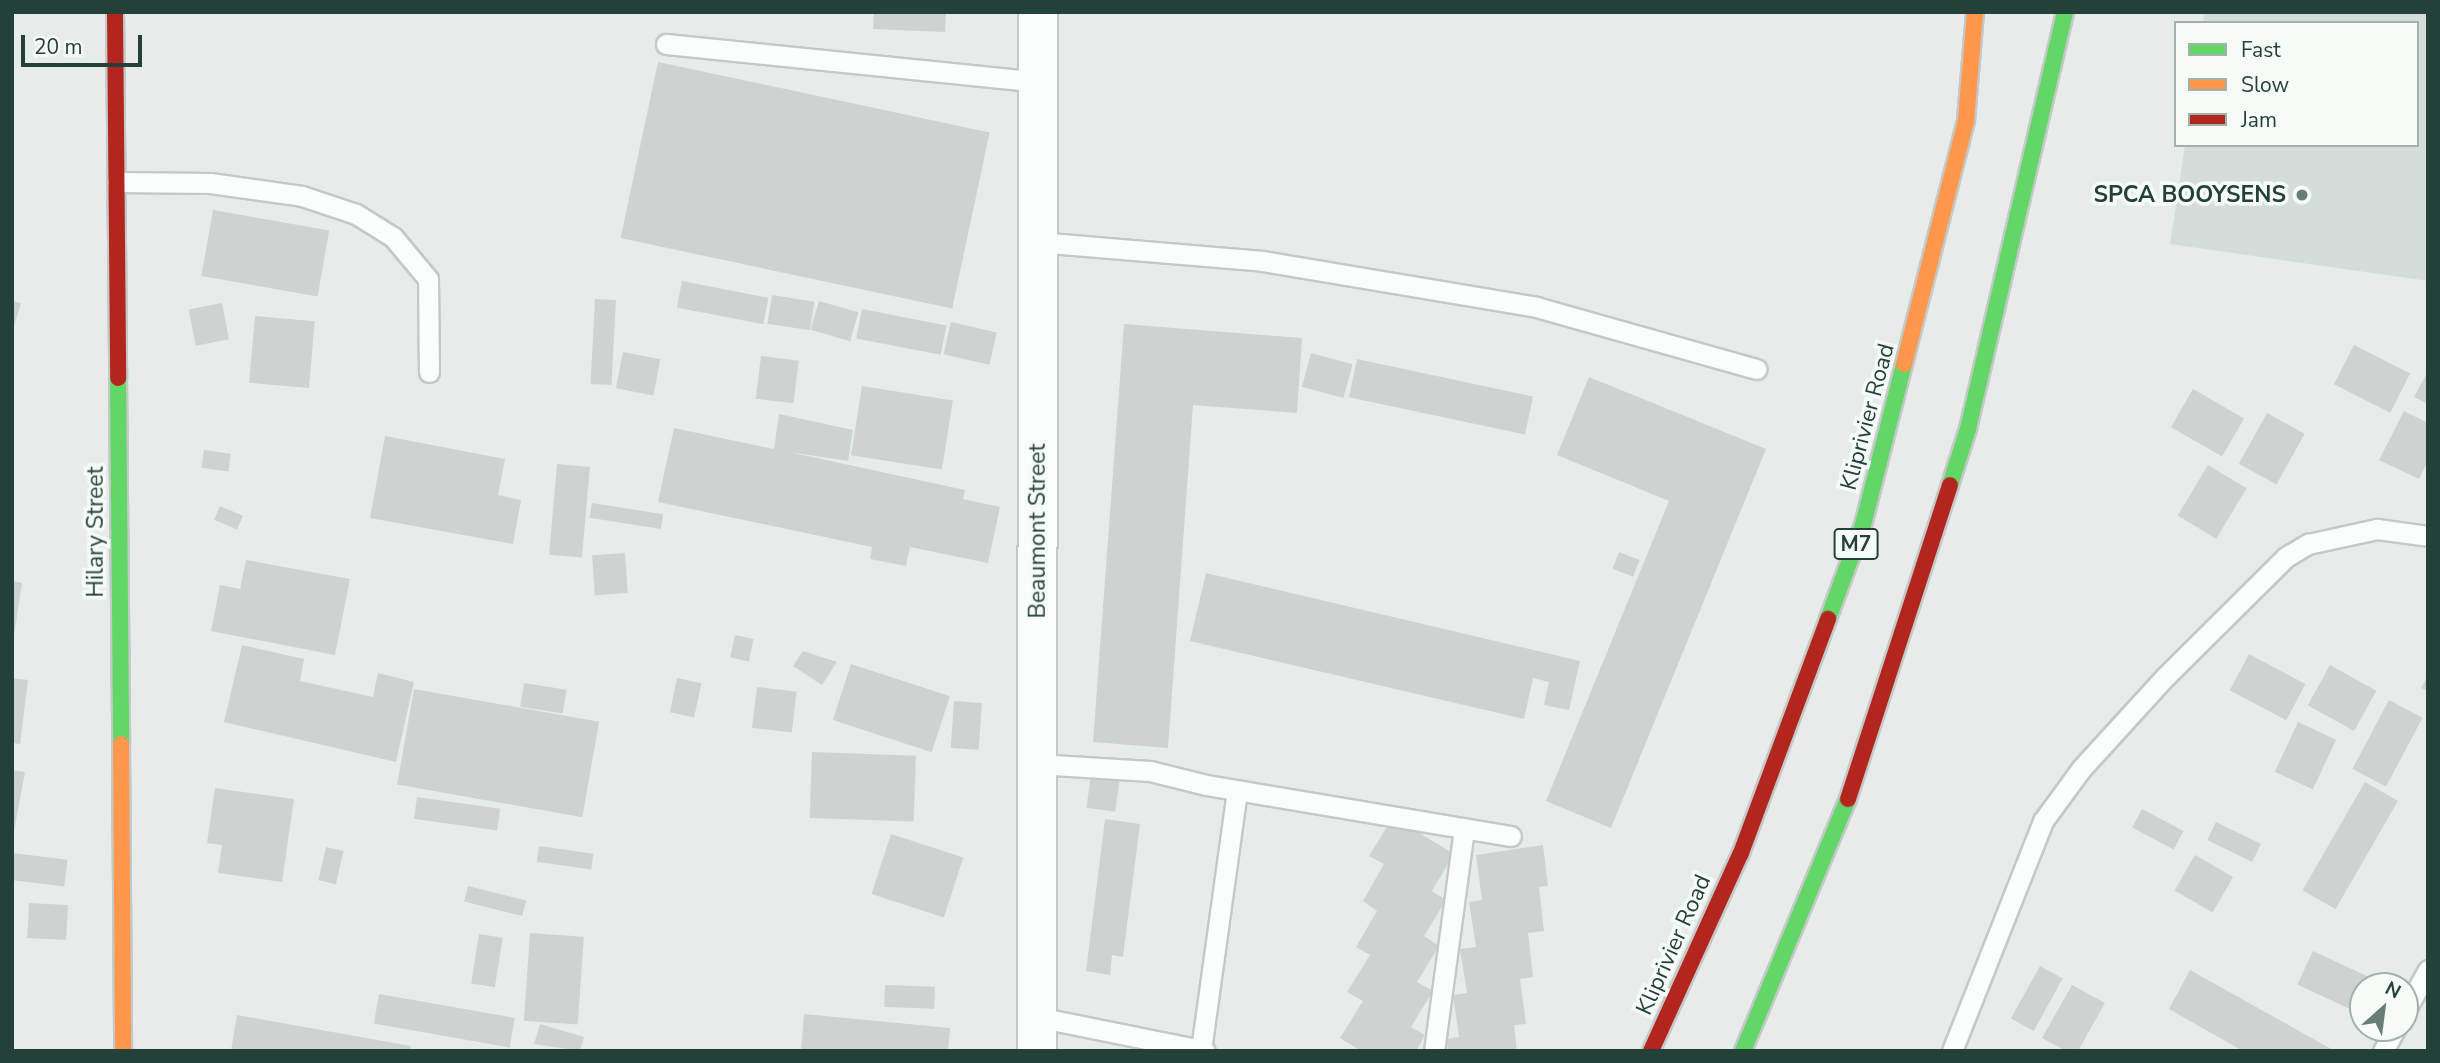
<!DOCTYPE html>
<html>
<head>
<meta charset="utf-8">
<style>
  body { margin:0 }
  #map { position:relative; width:2440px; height:1063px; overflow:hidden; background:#e7ecea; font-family:"Nunito Sans",sans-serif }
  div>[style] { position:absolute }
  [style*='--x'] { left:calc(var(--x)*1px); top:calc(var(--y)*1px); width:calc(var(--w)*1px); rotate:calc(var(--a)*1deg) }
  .built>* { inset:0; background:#d5ddda }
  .building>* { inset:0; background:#ced3d1; transform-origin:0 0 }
  .roads { filter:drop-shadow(2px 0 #c4c9c7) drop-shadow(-2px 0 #c4c9c7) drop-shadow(0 2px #c4c9c7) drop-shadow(0 -2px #c4c9c7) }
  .lane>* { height:19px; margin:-9.5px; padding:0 9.5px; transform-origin:9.5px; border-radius:9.5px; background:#fbfcfc }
  .street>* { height:38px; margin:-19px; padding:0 19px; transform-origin:19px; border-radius:19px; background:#fbfcfc }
  .fast>* { height:16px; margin:-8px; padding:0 8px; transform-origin:8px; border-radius:8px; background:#63d668 }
  .slow>* { height:16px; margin:-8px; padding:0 8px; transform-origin:8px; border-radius:8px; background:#ff974d }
  .jam>* { height:16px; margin:-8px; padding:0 8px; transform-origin:8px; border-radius:8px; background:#b3261e }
  .dots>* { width:19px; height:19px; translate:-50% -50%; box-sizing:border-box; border:4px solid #f6fbf8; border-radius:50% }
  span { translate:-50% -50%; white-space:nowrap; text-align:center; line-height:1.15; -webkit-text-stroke:7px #f6fbf8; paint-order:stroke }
  .shield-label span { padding:2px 5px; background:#f6fbf8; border:2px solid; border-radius:5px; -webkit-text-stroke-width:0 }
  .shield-label { font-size:21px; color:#244139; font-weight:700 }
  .poi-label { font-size:23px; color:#244139; font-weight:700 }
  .right { translate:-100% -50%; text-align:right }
  .street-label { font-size:23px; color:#244139 }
  .frame { position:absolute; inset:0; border:14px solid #244139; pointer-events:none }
  .legend { position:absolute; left:2174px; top:21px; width:245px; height:126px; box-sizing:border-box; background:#f6fbf8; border:2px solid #a2b1ac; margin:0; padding:9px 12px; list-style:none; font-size:21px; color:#244139 }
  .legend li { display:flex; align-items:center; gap:14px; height:35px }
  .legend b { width:35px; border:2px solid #a2b1ac }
  .north { position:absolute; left:2349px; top:972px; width:70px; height:70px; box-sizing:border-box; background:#f6fbf8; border:2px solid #a2b1ac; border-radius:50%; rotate:28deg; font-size:19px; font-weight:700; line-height:28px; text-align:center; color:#244139 }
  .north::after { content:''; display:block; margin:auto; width:24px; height:32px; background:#687d77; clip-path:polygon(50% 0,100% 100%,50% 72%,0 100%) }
  .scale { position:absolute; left:21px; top:35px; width:121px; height:32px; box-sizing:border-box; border:4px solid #244139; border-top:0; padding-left:9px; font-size:21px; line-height:24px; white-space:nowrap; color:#244139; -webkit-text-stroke:5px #f6fbf8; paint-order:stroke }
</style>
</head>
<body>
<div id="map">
  <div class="built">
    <i style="clip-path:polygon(2204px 12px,2428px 12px,2428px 281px,2170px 244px,2185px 145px,2417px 145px,2417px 23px,2203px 23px)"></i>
  </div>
  <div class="building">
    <i style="clip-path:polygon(874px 12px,946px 12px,945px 32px,873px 29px)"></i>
    <i style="left:658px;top:62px;width:339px;height:180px;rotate:12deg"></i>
    <i style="left:213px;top:210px;width:118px;height:67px;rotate:10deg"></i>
    <i style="left:682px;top:281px;width:88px;height:27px;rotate:11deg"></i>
    <i style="left:772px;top:295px;width:43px;height:29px;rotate:9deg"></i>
    <i style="left:595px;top:299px;width:21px;height:85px;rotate:3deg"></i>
    <i style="clip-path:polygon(12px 301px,21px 303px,13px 330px,12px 330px)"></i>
    <i style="left:819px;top:301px;width:41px;height:30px;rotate:16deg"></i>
    <i style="left:222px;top:303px;width:37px;height:34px;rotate:79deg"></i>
    <i style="left:862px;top:309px;width:86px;height:30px;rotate:11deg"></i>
    <i style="left:255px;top:316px;width:60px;height:67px;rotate:5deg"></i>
    <i style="left:951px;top:322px;width:47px;height:33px;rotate:13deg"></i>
    <i style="clip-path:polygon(1124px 324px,1302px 338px,1297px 413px,1193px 405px,1168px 748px,1093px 742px)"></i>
    <i style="left:2354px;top:345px;width:63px;height:44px;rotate:27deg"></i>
    <i style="left:623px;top:352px;width:38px;height:37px;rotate:11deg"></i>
    <i style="left:1311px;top:353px;width:43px;height:35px;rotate:15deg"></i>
    <i style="left:761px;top:356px;width:38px;height:43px;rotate:7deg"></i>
    <i style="left:1357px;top:359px;width:180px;height:39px;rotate:12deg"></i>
    <i style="clip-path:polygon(2428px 371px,2428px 404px,2414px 397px)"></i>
    <i style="clip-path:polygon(1589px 377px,1766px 449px,1611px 828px,1546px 801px,1669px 501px,1557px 455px)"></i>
    <i style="left:862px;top:386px;width:92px;height:70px;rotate:9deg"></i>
    <i style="left:2193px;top:389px;width:59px;height:44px;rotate:30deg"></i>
    <i style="clip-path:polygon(2404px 411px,2428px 423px,2428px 461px,2419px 479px,2379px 460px)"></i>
    <i style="left:2267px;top:413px;width:43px;height:58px;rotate:29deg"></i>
    <i style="clip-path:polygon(779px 414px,853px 430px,848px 461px,789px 452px,965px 490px,963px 499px,1000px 507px,988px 563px,910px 547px,906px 566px,870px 559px,872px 547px,658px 502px,674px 428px,774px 449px)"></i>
    <i style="clip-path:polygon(385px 436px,505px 459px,498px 495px,521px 500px,513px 544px,370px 518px)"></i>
    <i style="left:204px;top:450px;width:27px;height:18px;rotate:8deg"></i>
    <i style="left:557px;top:464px;width:33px;height:91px;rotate:5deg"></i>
    <i style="left:2208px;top:465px;width:45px;height:59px;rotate:31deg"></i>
    <i style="left:592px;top:503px;width:72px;height:15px;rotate:9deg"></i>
    <i style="left:220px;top:506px;width:25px;height:15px;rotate:23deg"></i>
    <i style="left:1619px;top:552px;width:22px;height:18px;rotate:21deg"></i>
    <i style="left:625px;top:553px;width:40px;height:33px;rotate:86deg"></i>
    <i style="clip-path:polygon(246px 560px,350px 579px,335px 655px,211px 631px,220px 585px,240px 589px)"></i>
    <i style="clip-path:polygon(1206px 573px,1580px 661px,1569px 710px,1544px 705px,1549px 682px,1533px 678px,1524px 719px,1190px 641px)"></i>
    <i style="clip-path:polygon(12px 581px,22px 583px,14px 635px,12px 635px)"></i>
    <i style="left:735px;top:635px;width:19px;height:23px;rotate:12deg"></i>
    <i style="clip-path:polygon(242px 645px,304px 659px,300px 681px,373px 697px,378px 673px,414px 682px,396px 762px,224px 722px)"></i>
    <i style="clip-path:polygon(803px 651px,837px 662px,822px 685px,793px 666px)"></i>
    <i style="left:2249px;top:654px;width:64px;height:41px;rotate:28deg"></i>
    <i style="left:851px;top:664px;width:104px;height:59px;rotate:18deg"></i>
    <i style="left:2330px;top:665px;width:53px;height:46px;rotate:29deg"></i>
    <i style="clip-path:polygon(2428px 675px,2428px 691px,2421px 688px)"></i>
    <i style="clip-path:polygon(12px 678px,28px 680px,20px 744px,12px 743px)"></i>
    <i style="left:677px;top:678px;width:25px;height:35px;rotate:12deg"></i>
    <i style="left:524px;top:683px;width:43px;height:24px;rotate:9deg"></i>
    <i style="left:757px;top:687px;width:40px;height:41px;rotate:7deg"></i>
    <i style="left:414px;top:689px;width:188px;height:97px;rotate:10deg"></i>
    <i style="left:2389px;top:700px;width:38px;height:78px;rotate:28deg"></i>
    <i style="left:954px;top:701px;width:28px;height:47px;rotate:4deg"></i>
    <i style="left:2298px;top:722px;width:42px;height:55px;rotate:25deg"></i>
    <i style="left:812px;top:752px;width:104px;height:66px;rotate:2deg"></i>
    <i style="clip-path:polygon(12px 770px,25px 772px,14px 831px,12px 831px)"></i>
    <i style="left:1091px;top:775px;width:29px;height:33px;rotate:8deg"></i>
    <i style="left:2365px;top:782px;width:38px;height:125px;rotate:30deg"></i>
    <i style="clip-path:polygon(215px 788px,294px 799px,282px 882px,218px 873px,222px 845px,207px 843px)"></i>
    <i style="left:417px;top:797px;width:84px;height:22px;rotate:8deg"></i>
    <i style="left:2142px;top:809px;width:47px;height:21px;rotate:28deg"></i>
    <i style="clip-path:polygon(1393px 817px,1454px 854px,1432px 891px,1446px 900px,1424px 936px,1439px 946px,1417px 982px,1433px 991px,1411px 1027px,1425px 1035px,1416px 1051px,1361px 1051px,1340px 1038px,1363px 1001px,1347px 992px,1370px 955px,1356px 947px,1377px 911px,1363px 901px,1384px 864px,1369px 856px)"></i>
    <i style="clip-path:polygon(1105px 819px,1140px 824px,1123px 957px,1112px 955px,1110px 975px,1086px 971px)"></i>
    <i style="left:2216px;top:822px;width:50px;height:20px;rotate:26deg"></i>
    <i style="left:891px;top:834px;width:76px;height:63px;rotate:18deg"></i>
    <i style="clip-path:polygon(1543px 845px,1548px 886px,1539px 887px,1544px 931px,1528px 933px,1533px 977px,1520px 979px,1526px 1024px,1514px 1025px,1517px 1051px,1448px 1051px,1446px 1039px,1459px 1037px,1453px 995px,1467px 993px,1460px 949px,1476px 947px,1469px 902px,1482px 900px,1476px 855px)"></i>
    <i style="left:539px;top:846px;width:55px;height:16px;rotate:8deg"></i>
    <i style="left:326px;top:847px;width:18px;height:34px;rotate:13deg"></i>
    <i style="left:12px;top:853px;width:56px;height:27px;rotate:7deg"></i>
    <i style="left:2195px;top:855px;width:44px;height:41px;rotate:30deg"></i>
    <i style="left:468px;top:886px;width:60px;height:16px;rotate:14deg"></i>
    <i style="left:29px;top:903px;width:39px;height:35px;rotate:3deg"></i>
    <i style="left:530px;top:933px;width:54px;height:88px;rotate:4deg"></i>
    <i style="left:479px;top:934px;width:24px;height:50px;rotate:9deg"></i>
    <i style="left:2313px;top:951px;width:61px;height:37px;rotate:25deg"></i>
    <i style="left:2040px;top:966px;width:26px;height:60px;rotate:29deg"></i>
    <i style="clip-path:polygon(2190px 970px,2335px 1051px,2243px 1051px,2169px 1009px)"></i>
    <i style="left:885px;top:985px;width:50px;height:22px;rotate:2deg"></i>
    <i style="clip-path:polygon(2072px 985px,2105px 1003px,2078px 1051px,2066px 1051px,2042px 1038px)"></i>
    <i style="left:379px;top:994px;width:138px;height:30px;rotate:10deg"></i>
    <i style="clip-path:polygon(804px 1014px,950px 1028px,948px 1051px,801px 1051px)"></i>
    <i style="clip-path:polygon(237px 1015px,411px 1046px,410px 1051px,231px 1051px)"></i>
    <i style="clip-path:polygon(540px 1024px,584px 1037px,580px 1051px,534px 1044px)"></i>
  </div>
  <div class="roads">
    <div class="lane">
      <i style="--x:666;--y:44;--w:374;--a:5.8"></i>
      <i style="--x:117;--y:182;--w:93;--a:0.6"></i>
      <i style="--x:210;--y:183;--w:93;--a:8"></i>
      <i style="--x:302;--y:196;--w:57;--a:18.4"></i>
      <i style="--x:356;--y:214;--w:44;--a:31.9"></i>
      <i style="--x:393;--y:237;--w:55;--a:50.2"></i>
      <i style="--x:428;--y:279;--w:93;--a:89.4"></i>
      <i style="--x:1038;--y:242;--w:225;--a:4.8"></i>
      <i style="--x:1262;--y:261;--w:278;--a:9.5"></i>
      <i style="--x:1536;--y:307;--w:229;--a:15.7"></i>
      <i style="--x:1037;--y:764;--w:113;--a:3.5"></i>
      <i style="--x:1150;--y:771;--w:58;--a:14"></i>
      <i style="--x:1206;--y:785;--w:309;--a:9.5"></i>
      <i style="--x:2405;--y:1011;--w:47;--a:-60.7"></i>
      <i style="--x:1037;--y:1017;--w:171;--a:11.4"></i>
      <i style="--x:1201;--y:1050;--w:262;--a:-82.1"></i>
      <i style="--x:1434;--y:1051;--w:225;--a:-82.3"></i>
      <i style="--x:1952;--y:1051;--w:247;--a:-68.4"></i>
      <i style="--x:2043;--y:821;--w:64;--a:-53.8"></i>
      <i style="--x:2081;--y:769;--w:126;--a:-47.6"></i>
      <i style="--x:2166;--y:676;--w:169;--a:-44.8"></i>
      <i style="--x:2286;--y:557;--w:26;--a:-31"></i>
      <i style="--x:2308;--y:544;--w:71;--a:-12.3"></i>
      <i style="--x:2377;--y:529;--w:51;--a:7.8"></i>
      <i style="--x:2383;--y:1051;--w:26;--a:-61"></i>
    </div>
    <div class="street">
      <i style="--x:1037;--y:1051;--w:1039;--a:-89.94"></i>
    </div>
    <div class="fast">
      <i style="--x:118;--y:378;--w:366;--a:89.5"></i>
      <i style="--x:1950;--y:485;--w:59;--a:-72.2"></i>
      <i style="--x:1968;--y:429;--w:428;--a:-76.9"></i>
      <i style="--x:1828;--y:619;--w:100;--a:-69.6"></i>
      <i style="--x:1863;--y:525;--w:166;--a:-75.7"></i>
      <i style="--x:1743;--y:1051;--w:273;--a:-67.4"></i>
    </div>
    <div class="slow">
      <i style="--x:1904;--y:364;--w:252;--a:-75.7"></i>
      <i style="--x:1966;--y:120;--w:108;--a:-85.2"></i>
      <i style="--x:121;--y:744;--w:307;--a:89.6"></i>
    </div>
    <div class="jam">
      <i style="--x:115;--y:12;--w:366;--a:89.5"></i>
      <i style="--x:1848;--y:799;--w:330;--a:-72"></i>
      <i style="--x:1651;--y:1051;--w:217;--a:-65.6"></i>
      <i style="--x:1741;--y:853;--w:250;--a:-69.6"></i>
    </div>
  </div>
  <div class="dots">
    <i style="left:2302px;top:195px;background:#687d77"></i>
  </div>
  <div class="shield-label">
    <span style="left:1856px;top:544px">M7</span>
  </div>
  <div class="poi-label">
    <span class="right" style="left:2286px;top:195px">SPCA BOOYSENS</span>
  </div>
  <div class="street-label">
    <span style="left:1868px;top:417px;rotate:-75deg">Kliprivier Road</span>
    <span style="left:1038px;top:531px;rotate:-90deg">Beaumont Street</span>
    <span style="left:96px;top:532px;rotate:-90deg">Hilary Street</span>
    <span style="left:1674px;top:945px;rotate:-66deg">Kliprivier Road</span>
  </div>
  <div class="frame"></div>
  <ul class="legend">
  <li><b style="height:9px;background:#63d668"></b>Fast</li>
  <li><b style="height:9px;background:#ff974d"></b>Slow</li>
  <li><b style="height:9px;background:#b3261e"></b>Jam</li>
  </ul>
  <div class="north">N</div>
  <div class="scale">20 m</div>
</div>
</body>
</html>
